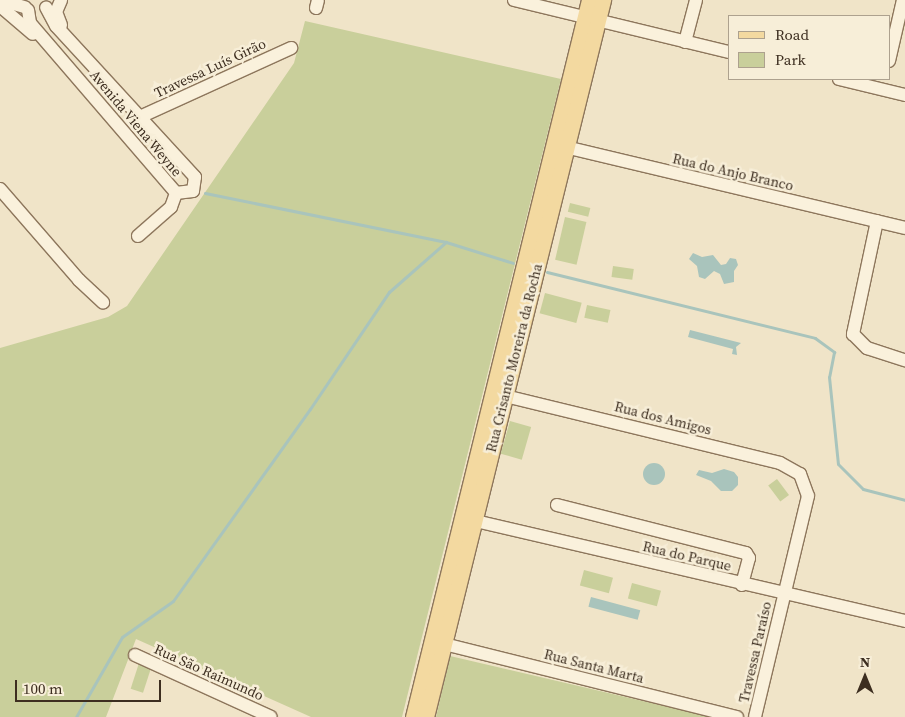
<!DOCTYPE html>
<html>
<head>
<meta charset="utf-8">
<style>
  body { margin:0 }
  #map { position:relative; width:905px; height:717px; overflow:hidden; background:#f0e4c8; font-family:"Source Serif 4",serif }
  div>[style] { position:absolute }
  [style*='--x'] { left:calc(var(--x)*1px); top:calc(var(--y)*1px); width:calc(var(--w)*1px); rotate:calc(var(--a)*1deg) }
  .green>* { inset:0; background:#c9cf9b; transform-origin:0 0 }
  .water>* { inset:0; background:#a9c4bc; transform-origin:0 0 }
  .round { border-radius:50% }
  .stream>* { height:3px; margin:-1.5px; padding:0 1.5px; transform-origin:1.5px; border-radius:1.5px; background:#a9c4bc }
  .roads { filter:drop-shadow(1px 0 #8d765c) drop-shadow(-1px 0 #8d765c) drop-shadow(0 1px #8d765c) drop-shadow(0 -1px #8d765c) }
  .minor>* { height:12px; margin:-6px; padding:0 6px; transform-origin:6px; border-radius:6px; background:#faf1dc }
  .major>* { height:15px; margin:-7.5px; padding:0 7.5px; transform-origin:7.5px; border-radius:7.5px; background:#f3d9a0 }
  span { translate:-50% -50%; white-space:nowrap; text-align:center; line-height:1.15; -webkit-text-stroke:5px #f7eed8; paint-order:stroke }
  .street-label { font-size:14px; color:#3d2e20 }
  .legend { position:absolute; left:728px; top:15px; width:162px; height:65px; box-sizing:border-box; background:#f7eed8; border:1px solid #ada18e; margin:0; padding:6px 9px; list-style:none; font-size:15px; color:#3d2e20 }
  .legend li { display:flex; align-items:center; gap:10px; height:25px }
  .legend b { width:25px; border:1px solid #ada18e }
  .north { position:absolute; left:840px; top:652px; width:50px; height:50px; -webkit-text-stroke:4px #f7eed8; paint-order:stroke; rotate:0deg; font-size:14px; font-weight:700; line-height:20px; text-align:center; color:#3d2e20 }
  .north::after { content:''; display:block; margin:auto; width:18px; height:22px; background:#3d2e20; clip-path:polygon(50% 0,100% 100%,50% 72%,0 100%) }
  .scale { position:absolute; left:15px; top:680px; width:146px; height:22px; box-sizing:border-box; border:2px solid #3d2e20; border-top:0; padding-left:6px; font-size:15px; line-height:18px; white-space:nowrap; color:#3d2e20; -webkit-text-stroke:4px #f7eed8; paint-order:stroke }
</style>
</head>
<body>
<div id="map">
  <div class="green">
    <i style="clip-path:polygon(305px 21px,561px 79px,402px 717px,311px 717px,136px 639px,106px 717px,0 717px,0 348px,108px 317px,127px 306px,294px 63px)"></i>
    <i style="left:570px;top:203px;width:21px;height:9px;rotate:14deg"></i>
    <i style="left:565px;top:217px;width:22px;height:44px;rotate:13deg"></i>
    <i style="left:613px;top:266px;width:21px;height:11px;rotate:8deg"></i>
    <i style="left:545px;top:293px;width:38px;height:21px;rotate:15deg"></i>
    <i style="left:587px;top:305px;width:24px;height:13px;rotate:12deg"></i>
    <i style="left:510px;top:421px;width:22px;height:34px;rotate:16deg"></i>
    <i style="left:777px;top:479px;width:20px;height:11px;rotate:53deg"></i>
    <i style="left:584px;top:570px;width:30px;height:16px;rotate:15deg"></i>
    <i style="left:632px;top:583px;width:30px;height:16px;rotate:15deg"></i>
    <i style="clip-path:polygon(450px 656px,711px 717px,436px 717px)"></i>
    <i style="left:139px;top:663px;width:13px;height:27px;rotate:18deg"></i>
  </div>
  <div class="water">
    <i style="clip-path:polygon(693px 253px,702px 257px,713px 255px,721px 265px,726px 264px,730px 258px,736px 259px,738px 265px,734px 271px,734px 282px,724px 284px,720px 274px,714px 271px,705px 279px,699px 277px,697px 266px,689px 259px)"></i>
    <i style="clip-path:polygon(690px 330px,741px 343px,736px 347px,737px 355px,732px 354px,733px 349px,688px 337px)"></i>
    <i class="round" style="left:643px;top:463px;width:22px;height:22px"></i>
    <i style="clip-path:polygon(724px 469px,734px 472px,738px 477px,738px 485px,732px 491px,721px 491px,711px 481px,696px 475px,699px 470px,712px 473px)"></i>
    <i style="left:591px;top:597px;width:51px;height:10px;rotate:15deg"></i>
  </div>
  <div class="stream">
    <i style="--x:205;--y:193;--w:246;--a:11.5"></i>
    <i style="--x:547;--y:272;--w:276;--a:13.8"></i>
    <i style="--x:815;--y:338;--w:24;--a:36"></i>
    <i style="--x:834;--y:352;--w:25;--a:101"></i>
    <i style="--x:829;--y:377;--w:87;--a:84.1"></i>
    <i style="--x:838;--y:464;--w:35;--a:45"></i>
    <i style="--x:863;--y:489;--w:43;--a:14.7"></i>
    <i style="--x:76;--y:717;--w:92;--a:-60.1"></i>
    <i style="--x:122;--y:637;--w:62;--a:-35.2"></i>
    <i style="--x:173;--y:601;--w:236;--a:-54.5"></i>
    <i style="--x:310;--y:409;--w:141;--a:-56"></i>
    <i style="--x:389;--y:292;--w:76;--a:-41.3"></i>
    <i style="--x:446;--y:242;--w:70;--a:17.4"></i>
  </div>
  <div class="roads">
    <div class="minor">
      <i style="--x:0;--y:0;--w:26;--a:16"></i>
      <i style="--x:514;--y:0;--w:221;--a:13.6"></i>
      <i style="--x:0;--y:6;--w:43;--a:40.3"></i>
      <i style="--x:316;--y:8;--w:8;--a:-76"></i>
      <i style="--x:28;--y:10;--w:13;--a:81"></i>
      <i style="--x:30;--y:23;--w:224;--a:49.3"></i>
      <i style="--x:176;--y:193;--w:17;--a:-7"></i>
      <i style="--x:193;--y:191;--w:14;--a:-82"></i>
      <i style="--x:195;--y:177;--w:205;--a:-132.6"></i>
      <i style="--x:56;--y:26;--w:21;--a:-118"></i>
      <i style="--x:61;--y:25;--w:14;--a:-111"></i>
      <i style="--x:56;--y:12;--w:13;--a:-67"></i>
      <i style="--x:685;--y:42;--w:43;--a:-75.3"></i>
      <i style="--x:889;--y:61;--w:63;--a:-77.1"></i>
      <i style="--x:839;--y:79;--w:68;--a:13.6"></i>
      <i style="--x:142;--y:116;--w:164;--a:-24.5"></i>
      <i style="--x:557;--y:145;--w:358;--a:13.4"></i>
      <i style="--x:0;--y:189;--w:121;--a:49"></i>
      <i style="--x:79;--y:280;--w:33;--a:43"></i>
      <i style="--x:877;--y:221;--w:116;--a:102"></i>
      <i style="--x:853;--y:334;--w:20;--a:45"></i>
      <i style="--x:867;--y:348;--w:40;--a:18"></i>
      <i style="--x:138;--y:236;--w:44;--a:-41.3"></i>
      <i style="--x:171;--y:207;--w:15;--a:-70"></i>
      <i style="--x:497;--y:394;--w:291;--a:13.7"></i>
      <i style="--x:780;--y:463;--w:23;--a:29"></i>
      <i style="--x:800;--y:474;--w:23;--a:70"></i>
      <i style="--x:808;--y:496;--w:227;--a:103.5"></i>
      <i style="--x:557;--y:505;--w:195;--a:14.3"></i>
      <i style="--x:746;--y:553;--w:6;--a:59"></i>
      <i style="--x:749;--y:558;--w:28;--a:105"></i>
      <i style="--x:467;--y:519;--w:450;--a:13.1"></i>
      <i style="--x:444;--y:644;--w:302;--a:14"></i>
      <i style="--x:135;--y:655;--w:149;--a:24.5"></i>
    </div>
    <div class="major">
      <i style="--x:413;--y:717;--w:738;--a:-76.21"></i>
      <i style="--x:426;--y:717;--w:739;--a:-76.13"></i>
    </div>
  </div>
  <div class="street-label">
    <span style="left:210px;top:68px;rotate:-25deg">Travessa Luís Girão</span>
    <span style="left:136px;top:123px;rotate:50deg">Avenida Viena Weyne</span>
    <span style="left:733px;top:172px;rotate:13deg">Rua do Anjo Branco</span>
    <span style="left:514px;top:358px;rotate:-76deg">Rua Crisanto Moreira da Rocha</span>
    <span style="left:663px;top:418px;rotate:14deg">Rua dos Amigos</span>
    <span style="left:687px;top:556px;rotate:13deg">Rua do Parque</span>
    <span style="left:755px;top:652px;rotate:-77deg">Travessa Paraíso</span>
    <span style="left:594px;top:666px;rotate:14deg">Rua Santa Marta</span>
    <span style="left:209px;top:672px;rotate:24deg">Rua São Raimundo</span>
  </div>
  <ul class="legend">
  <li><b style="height:6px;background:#f3d9a0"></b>Road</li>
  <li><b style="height:14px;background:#c9cf9b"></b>Park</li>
  </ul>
  <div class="north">N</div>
  <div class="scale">100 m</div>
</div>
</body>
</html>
